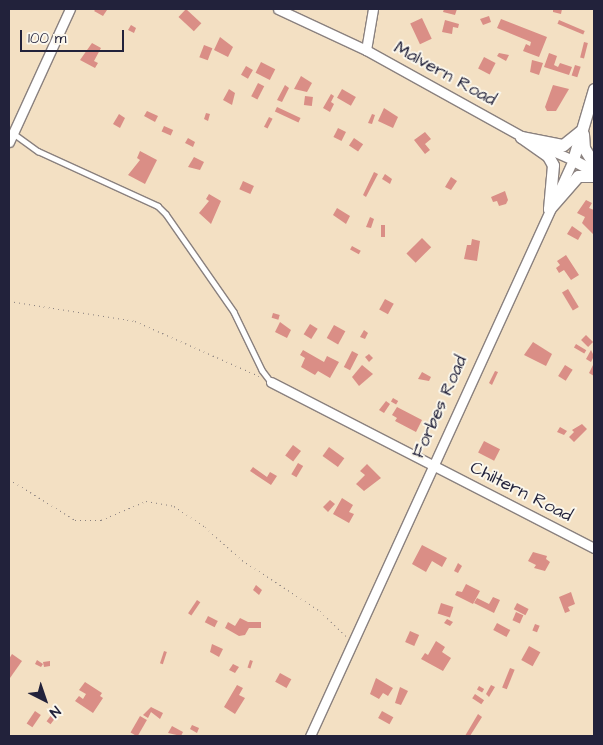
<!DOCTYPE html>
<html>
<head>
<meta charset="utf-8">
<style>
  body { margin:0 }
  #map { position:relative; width:603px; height:745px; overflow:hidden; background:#f3e0c3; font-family:"Architects Daughter",sans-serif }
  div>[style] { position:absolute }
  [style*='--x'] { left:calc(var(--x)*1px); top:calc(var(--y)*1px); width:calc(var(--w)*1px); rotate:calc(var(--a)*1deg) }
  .building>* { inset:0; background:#da8e86; transform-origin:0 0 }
  .path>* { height:1px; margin-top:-0.5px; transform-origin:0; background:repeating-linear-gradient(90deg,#8a817f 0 1px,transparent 0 5px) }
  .roads { filter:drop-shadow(1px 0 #8a817f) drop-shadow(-1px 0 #8a817f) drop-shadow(0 1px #8a817f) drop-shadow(0 -1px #8a817f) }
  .service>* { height:4.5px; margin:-2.25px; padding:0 2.25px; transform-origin:2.25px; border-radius:2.25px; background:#fff }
  .minor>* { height:9px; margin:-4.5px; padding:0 4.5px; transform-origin:4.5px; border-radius:4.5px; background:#fff }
  .secondary>* { height:11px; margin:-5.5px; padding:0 5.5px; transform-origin:5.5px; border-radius:5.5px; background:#fff }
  span { translate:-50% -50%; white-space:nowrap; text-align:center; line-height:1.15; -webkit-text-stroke:4px #fbf7ec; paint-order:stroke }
  .street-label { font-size:18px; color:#22223b }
  .frame { position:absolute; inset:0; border:10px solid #22223b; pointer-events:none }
  .north { position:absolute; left:20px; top:675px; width:50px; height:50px; -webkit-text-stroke:4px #fbf7ec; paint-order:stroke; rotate:139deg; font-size:14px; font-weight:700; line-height:20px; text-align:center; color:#22223b }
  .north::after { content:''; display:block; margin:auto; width:18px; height:22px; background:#22223b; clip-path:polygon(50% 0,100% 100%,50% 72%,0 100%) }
  .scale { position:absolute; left:20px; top:30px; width:104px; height:22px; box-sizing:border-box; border:2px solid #22223b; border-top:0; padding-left:6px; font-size:15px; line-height:18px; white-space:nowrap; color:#22223b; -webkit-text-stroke:4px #fbf7ec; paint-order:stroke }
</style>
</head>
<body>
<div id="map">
  <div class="building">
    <i style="clip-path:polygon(96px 9px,104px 9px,107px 10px,103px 16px,94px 11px)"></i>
    <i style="left:186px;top:9px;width:21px;height:11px;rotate:43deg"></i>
    <i style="clip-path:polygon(444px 9px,457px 9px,455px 15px,443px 12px)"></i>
    <i style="clip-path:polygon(553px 9px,562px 9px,561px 14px,553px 12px)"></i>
    <i style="clip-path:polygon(489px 16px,491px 22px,483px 25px,480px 19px)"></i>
    <i style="left:422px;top:18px;width:23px;height:13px;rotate:65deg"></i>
    <i style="clip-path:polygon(501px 19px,547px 37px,539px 57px,523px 51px,526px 44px,530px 46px,531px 42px,497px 28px)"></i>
    <i style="clip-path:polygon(445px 20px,459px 24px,458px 28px,453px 27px,452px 34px,442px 32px)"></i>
    <i style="left:559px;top:20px;width:28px;height:4px;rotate:23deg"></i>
    <i style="clip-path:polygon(131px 25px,136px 28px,134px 33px,128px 30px)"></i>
    <i style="clip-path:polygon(220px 37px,233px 47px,228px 57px,214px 50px)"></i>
    <i style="left:584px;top:42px;width:4px;height:16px;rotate:14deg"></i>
    <i style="clip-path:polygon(92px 43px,101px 48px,94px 61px,98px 63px,95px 68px,80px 60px)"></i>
    <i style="left:204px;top:45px;width:9px;height:13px;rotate:21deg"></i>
    <i style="clip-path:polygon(499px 53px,509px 55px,506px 61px,497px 56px)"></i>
    <i style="clip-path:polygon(549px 53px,557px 56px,554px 65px,558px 67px,560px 63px,572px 67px,569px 75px,544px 67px)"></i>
    <i style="left:484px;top:57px;width:13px;height:13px;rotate:27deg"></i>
    <i style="clip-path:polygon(532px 60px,543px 63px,539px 75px,530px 72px)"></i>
    <i style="left:261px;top:62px;width:16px;height:12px;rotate:27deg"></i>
    <i style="left:575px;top:65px;width:6px;height:11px;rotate:18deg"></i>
    <i style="left:246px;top:66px;width:8px;height:10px;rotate:30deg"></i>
    <i style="clip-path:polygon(301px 76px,312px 83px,307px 92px,294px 89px)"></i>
    <i style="left:258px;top:83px;width:7px;height:15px;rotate:27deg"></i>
    <i style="clip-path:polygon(285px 85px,289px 88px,282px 102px,277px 100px)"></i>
    <i style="clip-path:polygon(553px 85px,569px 89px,556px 111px,547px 111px,545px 107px)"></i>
    <i style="clip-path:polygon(229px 89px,235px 93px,232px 105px,223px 100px)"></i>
    <i style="left:342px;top:89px;width:16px;height:10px;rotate:30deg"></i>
    <i style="clip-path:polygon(331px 94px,334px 96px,331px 102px,334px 104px,330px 112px,323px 108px)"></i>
    <i style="left:305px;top:96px;width:8px;height:9px;rotate:7deg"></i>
    <i style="left:277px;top:107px;width:26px;height:5px;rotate:25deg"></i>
    <i style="clip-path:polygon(384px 108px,398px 117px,393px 128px,378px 121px)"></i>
    <i style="clip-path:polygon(147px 111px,158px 116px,155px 122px,144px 116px)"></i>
    <i style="clip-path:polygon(206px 113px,210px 114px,208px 121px,204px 119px)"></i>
    <i style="clip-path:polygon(119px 114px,125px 118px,120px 128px,113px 124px)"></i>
    <i style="clip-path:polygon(372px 114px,375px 115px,372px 124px,368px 123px)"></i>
    <i style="left:269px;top:117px;width:4px;height:11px;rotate:27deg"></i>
    <i style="left:164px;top:126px;width:10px;height:6px;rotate:24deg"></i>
    <i style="left:338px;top:128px;width:9px;height:10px;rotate:27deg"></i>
    <i style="clip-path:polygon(425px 132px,431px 139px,425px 144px,430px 150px,425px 154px,414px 140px)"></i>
    <i style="clip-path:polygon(188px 138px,195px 142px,193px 147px,185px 143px)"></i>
    <i style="left:354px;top:138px;width:11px;height:9px;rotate:34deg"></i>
    <i style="clip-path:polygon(140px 151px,157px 160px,145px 184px,128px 175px,140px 160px,137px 158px)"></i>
    <i style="clip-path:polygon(194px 157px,204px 162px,200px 170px,188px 167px)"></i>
    <i style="clip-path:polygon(374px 172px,378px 174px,366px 197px,363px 195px)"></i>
    <i style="clip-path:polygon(385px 174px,392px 179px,390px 184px,382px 179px)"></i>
    <i style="clip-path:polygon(451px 177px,457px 181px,451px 190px,445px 187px)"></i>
    <i style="left:243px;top:181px;width:12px;height:9px;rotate:24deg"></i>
    <i style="clip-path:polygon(505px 191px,508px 200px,506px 204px,499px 206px,497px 201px,493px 202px,491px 197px)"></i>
    <i style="clip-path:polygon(209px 194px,221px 201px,211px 224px,199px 213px,209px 201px,206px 199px)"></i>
    <i style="clip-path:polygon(586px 200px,592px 203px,589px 208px,594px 210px,594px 235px,582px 223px,585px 217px,577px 213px)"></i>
    <i style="clip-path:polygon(337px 208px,350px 216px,346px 224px,333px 215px)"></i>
    <i style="clip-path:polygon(370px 217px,374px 219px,371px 228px,366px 227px)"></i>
    <i style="left:381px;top:225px;width:4px;height:12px"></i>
    <i style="clip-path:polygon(572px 226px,582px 233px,578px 240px,567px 234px)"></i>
    <i style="left:422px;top:238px;width:13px;height:22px;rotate:45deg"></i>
    <i style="clip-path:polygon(472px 239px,480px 241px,477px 261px,464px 259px,467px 245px,471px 245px)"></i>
    <i style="left:352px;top:246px;width:10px;height:4px;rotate:29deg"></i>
    <i style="clip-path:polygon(566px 255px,579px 275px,571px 280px,564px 270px,559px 273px,556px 268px,560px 265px,557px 261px)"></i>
    <i style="left:568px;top:289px;width:21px;height:7px;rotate:59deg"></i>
    <i style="left:385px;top:299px;width:10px;height:12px;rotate:29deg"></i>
    <i style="left:273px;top:313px;width:7px;height:5px;rotate:16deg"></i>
    <i style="clip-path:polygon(280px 322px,291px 330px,287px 338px,275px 332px)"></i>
    <i style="left:310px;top:324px;width:9px;height:12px;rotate:32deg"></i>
    <i style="left:334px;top:325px;width:13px;height:15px;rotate:29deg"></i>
    <i style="clip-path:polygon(364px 330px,368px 333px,365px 339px,360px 337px)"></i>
    <i style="left:586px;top:335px;width:10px;height:7px;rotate:45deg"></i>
    <i style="clip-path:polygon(533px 342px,552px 354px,546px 366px,524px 355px)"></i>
    <i style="left:576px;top:344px;width:12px;height:4px;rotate:31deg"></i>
    <i style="clip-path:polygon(303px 350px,324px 362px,327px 356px,339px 362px,330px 378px,318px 371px,315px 375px,301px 367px,305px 358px,300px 355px)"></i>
    <i style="clip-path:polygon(591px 350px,594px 356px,591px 362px,586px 359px)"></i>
    <i style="left:352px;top:351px;width:7px;height:18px;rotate:27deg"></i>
    <i style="clip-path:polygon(369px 354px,373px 358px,369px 362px,365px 357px)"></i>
    <i style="clip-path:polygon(594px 363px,594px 376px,589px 373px)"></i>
    <i style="clip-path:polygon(362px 365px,373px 374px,359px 386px,352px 377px)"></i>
    <i style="left:565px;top:365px;width:9px;height:13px;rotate:32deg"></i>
    <i style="clip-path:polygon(495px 371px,498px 372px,492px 385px,489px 383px)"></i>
    <i style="clip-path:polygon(422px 372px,431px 377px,429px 381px,418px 379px)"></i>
    <i style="left:393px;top:398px;width:6px;height:4px;rotate:31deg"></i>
    <i style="clip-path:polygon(386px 401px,390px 404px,384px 413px,379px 410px)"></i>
    <i style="clip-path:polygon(397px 407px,422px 420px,416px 432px,395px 421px,397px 418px,392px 415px)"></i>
    <i style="clip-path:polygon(582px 424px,587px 429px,574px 442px,569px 437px,574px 432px,572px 430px)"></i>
    <i style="clip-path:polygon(560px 427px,567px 431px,564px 435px,557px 432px)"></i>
    <i style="left:484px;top:441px;width:18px;height:13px;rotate:27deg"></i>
    <i style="left:293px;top:445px;width:10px;height:13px;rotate:37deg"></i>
    <i style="left:329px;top:447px;width:19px;height:11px;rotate:36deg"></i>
    <i style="left:298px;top:463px;width:6px;height:13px;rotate:31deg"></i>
    <i style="clip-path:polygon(367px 464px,381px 478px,364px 491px,356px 484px,365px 475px,360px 471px)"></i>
    <i style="clip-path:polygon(253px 467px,267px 477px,270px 472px,277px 476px,271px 485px,250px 471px)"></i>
    <i style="clip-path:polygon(342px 498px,353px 505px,349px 512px,354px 514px,349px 523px,333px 514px)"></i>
    <i style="clip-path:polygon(330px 500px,335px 504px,328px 512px,323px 507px)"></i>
    <i style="clip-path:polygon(422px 545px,447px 558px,442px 567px,432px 561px,426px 572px,412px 564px)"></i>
    <i style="clip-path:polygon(533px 552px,547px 556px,546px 559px,550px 562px,545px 571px,534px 568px,536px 565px,528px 561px)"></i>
    <i style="clip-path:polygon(458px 563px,462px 566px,458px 573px,454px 571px)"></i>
    <i style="clip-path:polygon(466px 584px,480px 591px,473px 604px,455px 595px,457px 591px,462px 592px)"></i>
    <i style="clip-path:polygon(256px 585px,262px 590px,259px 595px,253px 590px)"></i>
    <i style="clip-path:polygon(571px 592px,575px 604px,568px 607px,570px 611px,565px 613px,559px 597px)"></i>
    <i style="clip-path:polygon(493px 597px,500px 600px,494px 613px,474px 603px,477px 598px,489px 604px)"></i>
    <i style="left:197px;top:600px;width:4px;height:16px;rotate:34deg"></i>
    <i style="left:441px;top:603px;width:13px;height:11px;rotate:18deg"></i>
    <i style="left:517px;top:603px;width:13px;height:7px;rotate:27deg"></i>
    <i style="left:516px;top:612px;width:8px;height:9px;rotate:23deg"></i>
    <i style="left:208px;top:616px;width:11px;height:7px;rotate:27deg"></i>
    <i style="clip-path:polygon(240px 618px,248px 622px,261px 622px,261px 628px,249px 628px,245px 635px,239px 636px,225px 628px,228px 622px,235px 626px)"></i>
    <i style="clip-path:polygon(447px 619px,453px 622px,450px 626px,444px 623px)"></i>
    <i style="left:497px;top:623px;width:15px;height:8px;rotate:28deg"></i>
    <i style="left:535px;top:624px;width:5px;height:7px;rotate:22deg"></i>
    <i style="left:410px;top:631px;width:10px;height:12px;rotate:24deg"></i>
    <i style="clip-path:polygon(436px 641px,445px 647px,442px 652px,451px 658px,443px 671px,421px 659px,425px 653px,428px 655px)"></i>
    <i style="clip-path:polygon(212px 644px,223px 649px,219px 657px,210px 652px)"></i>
    <i style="left:529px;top:646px;width:13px;height:16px;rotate:29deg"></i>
    <i style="left:164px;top:651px;width:3px;height:13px;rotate:18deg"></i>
    <i style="clip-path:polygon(12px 654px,22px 661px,10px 678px,9px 659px)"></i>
    <i style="clip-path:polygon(37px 660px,43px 664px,41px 667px,35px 664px)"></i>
    <i style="left:250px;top:660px;width:3px;height:8px;rotate:18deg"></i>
    <i style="clip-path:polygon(50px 661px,50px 666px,44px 667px,43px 662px)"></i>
    <i style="clip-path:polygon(233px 664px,239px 667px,235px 673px,229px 670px)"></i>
    <i style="left:510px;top:668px;width:5px;height:21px;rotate:22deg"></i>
    <i style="left:280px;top:673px;width:13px;height:10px;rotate:29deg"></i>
    <i style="clip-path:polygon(376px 678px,393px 688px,388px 696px,383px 693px,379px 699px,370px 694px)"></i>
    <i style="clip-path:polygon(85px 682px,102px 693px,100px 696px,103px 698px,93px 713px,75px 701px,79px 696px,83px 699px,86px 694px,79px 690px)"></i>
    <i style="clip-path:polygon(237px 685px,243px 688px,239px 695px,245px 698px,235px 714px,224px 707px)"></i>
    <i style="clip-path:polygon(491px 685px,495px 687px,489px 697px,486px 694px)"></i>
    <i style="left:479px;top:686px;width:6px;height:4px;rotate:31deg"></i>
    <i style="clip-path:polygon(400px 687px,408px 691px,401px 705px,395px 703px)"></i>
    <i style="left:475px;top:694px;width:11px;height:5px;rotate:34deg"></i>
    <i style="clip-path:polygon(151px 707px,163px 713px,160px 719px,151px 712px,148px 718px,143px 715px)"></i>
    <i style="left:55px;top:710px;width:5px;height:14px;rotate:37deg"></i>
    <i style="left:35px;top:711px;width:7px;height:15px;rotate:34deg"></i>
    <i style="left:382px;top:711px;width:13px;height:8px;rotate:29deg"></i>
    <i style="clip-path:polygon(478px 714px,482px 717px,470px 736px,465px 736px)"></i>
    <i style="left:140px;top:716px;width:8px;height:19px;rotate:30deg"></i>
    <i style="clip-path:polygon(192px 725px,199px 728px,197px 733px,190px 729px)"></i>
    <i style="clip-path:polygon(172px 726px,183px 732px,181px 736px,168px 733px)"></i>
  </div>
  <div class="path">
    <i style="--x:9;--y:301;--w:128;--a:9"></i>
    <i style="--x:135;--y:321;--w:136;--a:23.9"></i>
    <i style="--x:9;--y:479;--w:78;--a:31.8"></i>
    <i style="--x:75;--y:520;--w:26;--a:0"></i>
    <i style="--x:101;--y:520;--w:49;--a:-22.9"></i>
    <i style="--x:146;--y:501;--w:28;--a:10"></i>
    <i style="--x:174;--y:506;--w:37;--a:34"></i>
    <i style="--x:205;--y:527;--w:50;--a:41.7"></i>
    <i style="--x:242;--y:560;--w:93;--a:33.2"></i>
    <i style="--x:320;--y:611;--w:36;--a:44"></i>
  </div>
  <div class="roads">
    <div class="service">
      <i style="--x:13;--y:133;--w:31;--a:36"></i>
      <i style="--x:38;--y:151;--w:132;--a:24.6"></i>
      <i style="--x:158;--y:206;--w:11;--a:45"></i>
      <i style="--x:166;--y:214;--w:119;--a:55.2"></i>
      <i style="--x:234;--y:312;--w:64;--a:64.2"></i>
      <i style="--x:262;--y:370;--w:15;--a:53"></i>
    </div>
    <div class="minor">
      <i style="--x:278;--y:9;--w:97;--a:25"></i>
      <i style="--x:366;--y:50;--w:182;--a:29"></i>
      <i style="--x:366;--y:50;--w:42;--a:-80.3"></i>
      <i style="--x:9;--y:142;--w:146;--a:-65.4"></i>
      <i style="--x:271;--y:382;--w:363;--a:27.2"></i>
      <i style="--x:310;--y:736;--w:633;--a:-65.46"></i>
      <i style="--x:573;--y:160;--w:39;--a:-156"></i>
    </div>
    <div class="secondary">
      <i style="--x:594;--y:89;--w:74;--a:106.5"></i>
      <i style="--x:573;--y:160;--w:24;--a:28"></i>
      <i style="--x:583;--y:134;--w:14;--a:86"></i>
      <i style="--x:584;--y:148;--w:19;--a:58"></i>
      <i style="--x:521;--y:137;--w:33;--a:35"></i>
      <i style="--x:548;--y:156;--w:10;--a:61"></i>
      <i style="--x:553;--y:165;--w:44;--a:95.2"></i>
      <i style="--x:521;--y:137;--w:43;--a:10.8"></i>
      <i style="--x:563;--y:145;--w:22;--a:-39"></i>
      <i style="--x:549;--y:209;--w:44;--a:-48.7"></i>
      <i style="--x:578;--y:176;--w:16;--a:0"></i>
    </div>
  </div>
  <div class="street-label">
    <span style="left:445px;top:74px;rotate:29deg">Malvern Road</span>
    <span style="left:440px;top:407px;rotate:-66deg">Forbes Road</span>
    <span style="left:521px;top:492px;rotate:27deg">Chiltern Road</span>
  </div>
  <div class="frame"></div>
  <div class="north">N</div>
  <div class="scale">100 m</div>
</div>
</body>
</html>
